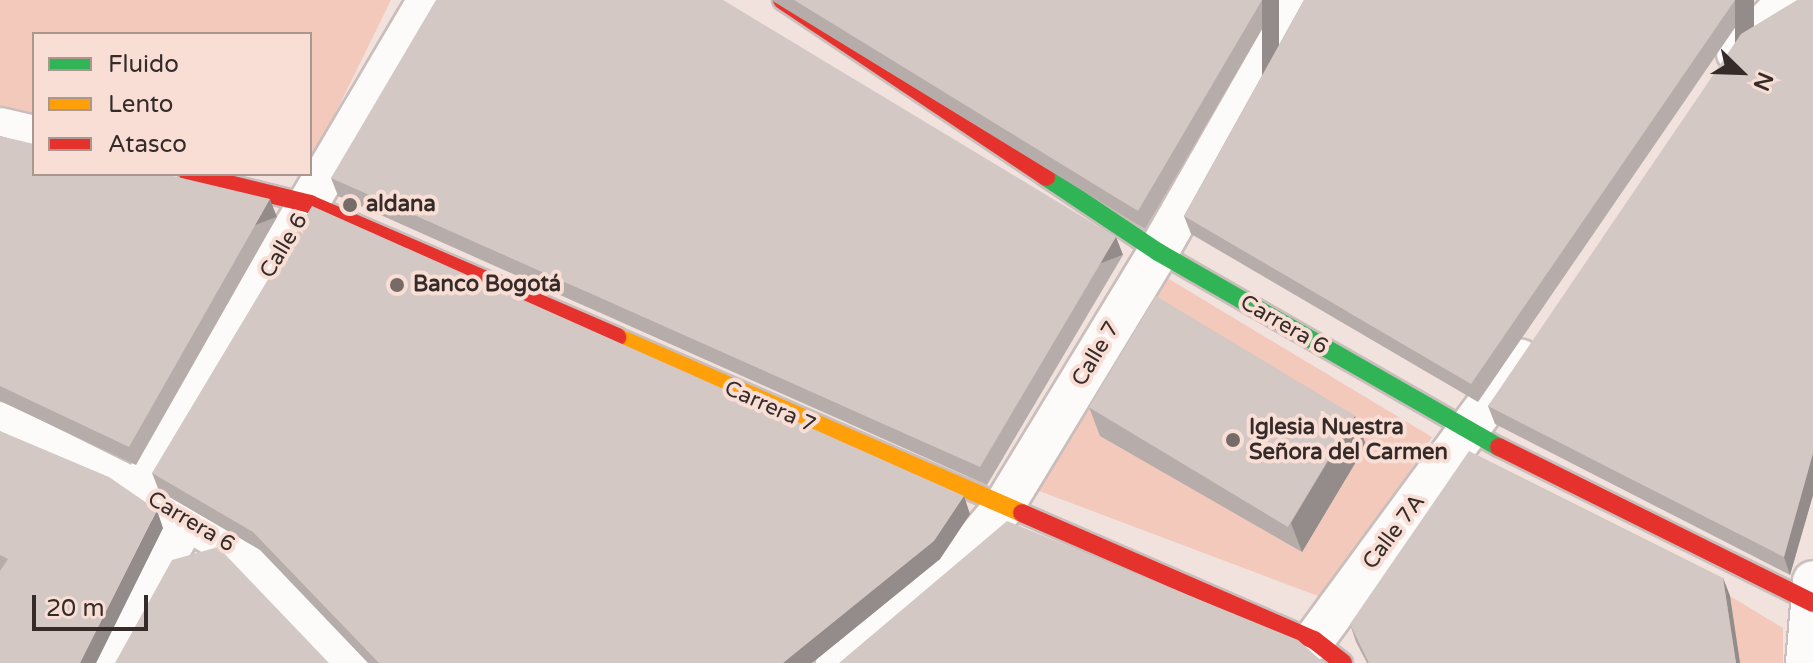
<!DOCTYPE html>
<html>
<head>
<meta charset="utf-8">
<style>
  body { margin:0 }
  #map { position:relative; width:1813px; height:663px; overflow:hidden; background:#f1e2de; font-family:"Varela Round",sans-serif }
  div>[style] { position:absolute }
  [style*='--x'] { left:calc(var(--x)*1px); top:calc(var(--y)*1px); width:calc(var(--w)*1px); rotate:calc(var(--a)*1deg) }
  .green>* { inset:0; background:#f3c9bc }
  .roads { filter:drop-shadow(2px 0 #c9bebb) drop-shadow(-2px 0 #c9bebb) drop-shadow(0 2px #c9bebb) drop-shadow(0 -2px #c9bebb) }
  .street>* { height:40px; margin:-20px; padding:0 20px; transform-origin:20px; border-radius:20px; background:#fdfbfa }
  .fast>* { height:18px; margin:-9px; padding:0 9px; transform-origin:9px; border-radius:9px; background:#30b455 }
  .slow>* { height:18px; margin:-9px; padding:0 9px; transform-origin:9px; border-radius:9px; background:#ff9f0a }
  .jam>* { height:18px; margin:-9px; padding:0 9px; transform-origin:9px; border-radius:9px; background:#e5322d }
  .wall>* { inset:0; background:#b6aca9 }
  .shaded-wall>* { inset:0; background:#948c8a; transform-origin:0 0 }
  .building>* { inset:0; background:#d4c8c5; transform-origin:0 0 }
  .dots>* { width:22px; height:22px; translate:-50% -50%; box-sizing:border-box; border:4px solid #f9ded6; border-radius:50% }
  span { translate:-50% -50%; white-space:nowrap; text-align:center; line-height:1.15; -webkit-text-stroke:8px #f9ded6; paint-order:stroke }
  .poi-label { font-size:22px; color:#352b28; font-weight:700 }
  .left { translate:0 -50%; text-align:left }
  .street-label { font-size:22px; color:#352b28 }
  .legend { position:absolute; left:32px; top:32px; width:280px; height:144px; box-sizing:border-box; background:#f9ded6; border:2px solid #ab9690; margin:0; padding:10px 14px; list-style:none; font-size:24px; color:#352b28 }
  .legend li { display:flex; align-items:center; gap:16px; height:40px }
  .legend b { width:40px; border:2px solid #ab9690 }
  .north { position:absolute; left:1701px; top:32px; width:80px; height:80px; -webkit-text-stroke:6px #f9ded6; paint-order:stroke; rotate:113deg; font-size:22px; font-weight:700; line-height:32px; text-align:center; color:#352b28 }
  .north::after { content:''; display:block; margin:auto; width:28px; height:36px; background:#352b28; clip-path:polygon(50% 0,100% 100%,50% 72%,0 100%) }
  .scale { position:absolute; left:32px; top:595px; width:116px; height:36px; box-sizing:border-box; border:4px solid #352b28; border-top:0; padding-left:10px; font-size:24px; line-height:28px; white-space:nowrap; color:#352b28; -webkit-text-stroke:6px #f9ded6; paint-order:stroke }
</style>
</head>
<body>
<div id="map">
  <div class="green">
    <i style="clip-path:polygon(0 0,391px 0,310px 165px,310px 34px,34px 34px,34px 120px,0 113px)"></i>
    <i style="clip-path:polygon(1164px 276px,1432px 437px,1326px 599px,1034px 489px)"></i>
    <i style="clip-path:polygon(1730px 596px,1783px 628px,1783px 663px,1740px 663px)"></i>
  </div>
  <div class="roads">
    <div class="street">
      <i style="--x:1737;--y:53;--w:74;--a:-46.1"></i>
      <i style="--x:0;--y:128;--w:35;--a:13"></i>
      <i style="--x:0;--y:422;--w:155;--a:26.4"></i>
      <i style="--x:139;--y:491;--w:134;--a:31"></i>
      <i style="--x:254;--y:560;--w:142;--a:46.4"></i>
      <i style="--x:139;--y:491;--w:570;--a:-59.52"></i>
      <i style="--x:1314;--y:640;--w:348;--a:-53.7"></i>
      <i style="--x:107;--y:663;--w:165;--a:-60.9"></i>
      <i style="--x:836;--y:663;--w:156;--a:-39.5"></i>
      <i style="--x:956;--y:564;--w:72;--a:-50.1"></i>
      <i style="--x:1002;--y:509;--w:301;--a:-58.7"></i>
      <i style="--x:1158;--y:252;--w:290;--a:-60.3"></i>
      <i style="--x:1806;--y:663;--w:82;--a:-85.1"></i>
    </div>
    <div class="fast">
      <i style="--x:1046;--y:177;--w:135;--a:33.8"></i>
      <i style="--x:1158;--y:252;--w:393;--a:29.8"></i>
    </div>
    <div class="slow">
      <i style="--x:617;--y:337;--w:442;--a:23.5"></i>
    </div>
    <div class="jam">
      <i style="--x:782;--y:0;--w:318;--a:33.8"></i>
      <i style="--x:188;--y:174;--w:126;--a:13.8"></i>
      <i style="--x:310;--y:204;--w:335;--a:23.4"></i>
      <i style="--x:1499;--y:447;--w:351;--a:26.4"></i>
      <i style="--x:1022;--y:513;--w:318;--a:23.5"></i>
      <i style="--x:1314;--y:640;--w:37;--a:38"></i>
    </div>
  </div>
  <div class="wall">
    <i style="clip-path:polygon(771px 0,1279px 0,1145px 229px)"></i>
    <i style="clip-path:polygon(1304px 0,1754px 0,1478px 402px,1191px 234px,1184px 216px)"></i>
    <i style="clip-path:polygon(1813px 0,1813px 495px,1790px 575px,1495px 424px,1488px 406px)"></i>
    <i style="clip-path:polygon(0 136px,277px 217px,136px 465px,0 401px)"></i>
    <i style="clip-path:polygon(331px 178px,1116px 237px,1123px 255px,987px 485px,338px 196px)"></i>
    <i style="clip-path:polygon(1089px 407px,1366px 445px,1302px 552px,1100px 436px)"></i>
    <i style="clip-path:polygon(0 431px,163px 528px,96px 663px,0 663px)"></i>
    <i style="clip-path:polygon(152px 473px,970px 514px,940px 559px,812px 663px,368px 663px,260px 550px,159px 491px)"></i>
    <i style="clip-path:polygon(1723px 578px,1730px 596px,1740px 663px,1367px 663px,1356px 642px,1350px 624px)"></i>
  </div>
  <div class="shaded-wall">
    <i style="left:1262px;top:0;width:17px;height:245px"></i>
    <i style="left:1735px;top:0;width:19px;height:466px"></i>
    <i style="left:270px;top:199px;width:19px;height:285px;rotate:69deg"></i>
    <i style="left:1116px;top:237px;width:19px;height:267px;rotate:69deg"></i>
    <i style="clip-path:polygon(1355px 416px,1366px 445px,1302px 552px,1291px 523px)"></i>
    <i style="clip-path:polygon(1813px 453px,1813px 495px,1790px 575px,1784px 557px)"></i>
    <i style="clip-path:polygon(964px 496px,970px 514px,940px 559px,812px 663px,783px 663px)"></i>
    <i style="clip-path:polygon(157px 510px,163px 528px,96px 663px,80px 663px)"></i>
    <i style="clip-path:polygon(1723px 578px,1730px 596px,1740px 663px,1736px 663px)"></i>
  </div>
  <div class="building">
    <i style="clip-path:polygon(436px 0,723px 0,1116px 237px,980px 467px,331px 178px)"></i>
    <i style="clip-path:polygon(794px 0,1262px 0,1138px 211px)"></i>
    <i style="clip-path:polygon(1304px 0,1735px 0,1471px 384px,1184px 216px)"></i>
    <i style="clip-path:polygon(1797px 0,1813px 0,1813px 453px,1784px 557px,1488px 406px,1741px 34px)"></i>
    <i style="clip-path:polygon(0 136px,34px 144px,34px 174px,165px 174px,270px 199px,129px 447px,0 386px)"></i>
    <i style="clip-path:polygon(312px 206px,964px 496px,934px 541px,783px 663px,379px 663px,253px 532px,152px 473px)"></i>
    <i style="left:1156px;top:296px;width:232px;height:130px;rotate:31deg"></i>
    <i style="clip-path:polygon(0 431px,109px 477px,157px 510px,80px 663px,0 663px,0 571px,8px 559px,0 555px)"></i>
    <i style="clip-path:polygon(1469px 451px,1723px 578px,1736px 663px,1369px 663px,1350px 624px)"></i>
    <i style="clip-path:polygon(1007px 521px,1298px 640px,1324px 663px,839px 663px)"></i>
    <i style="clip-path:polygon(218px 547px,329px 663px,115px 663px,172px 560px)"></i>
  </div>
  <div class="dots">
    <i style="left:350px;top:205px;background:#776b68"></i>
    <i style="left:397px;top:285px;background:#776b68"></i>
    <i style="left:1233px;top:440px;background:#776b68"></i>
  </div>
  <div class="poi-label">
    <span class="left" style="left:366px;top:205px">aldana</span>
    <span class="left" style="left:413px;top:285px">Banco Bogotá</span>
    <span class="left" style="left:1249px;top:440px">Iglesia Nuestra<br>Señora del Carmen</span>
  </div>
  <div class="street-label">
    <span style="left:284px;top:246px;rotate:-59deg">Calle 6</span>
    <span style="left:1284px;top:325px;rotate:30deg">Carrera 6</span>
    <span style="left:1096px;top:354px;rotate:-59deg">Calle 7</span>
    <span style="left:770px;top:407px;rotate:24deg">Carrera 7</span>
    <span style="left:191px;top:522px;rotate:31deg">Carrera 6</span>
    <span style="left:1394px;top:532px;rotate:-53deg">Calle 7A</span>
  </div>
  <ul class="legend">
  <li><b style="height:10px;background:#30b455"></b>Fluido</li>
  <li><b style="height:10px;background:#ff9f0a"></b>Lento</li>
  <li><b style="height:10px;background:#e5322d"></b>Atasco</li>
  </ul>
  <div class="north">N</div>
  <div class="scale">20 m</div>
</div>
</body>
</html>
